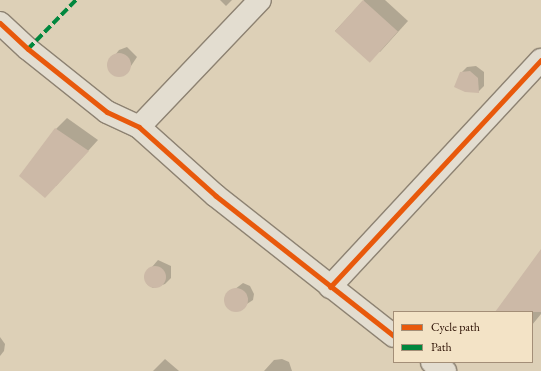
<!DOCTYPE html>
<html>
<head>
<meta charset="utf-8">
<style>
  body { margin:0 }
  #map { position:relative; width:541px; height:371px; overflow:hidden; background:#ddd0b7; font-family:"EB Garamond",serif }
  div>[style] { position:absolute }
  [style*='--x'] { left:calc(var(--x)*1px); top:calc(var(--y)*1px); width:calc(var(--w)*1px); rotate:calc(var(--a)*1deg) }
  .shadow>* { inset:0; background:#0003 }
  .building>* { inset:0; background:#ccb9a7; transform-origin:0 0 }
  .round { border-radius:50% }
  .roads { filter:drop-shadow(1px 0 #8d8272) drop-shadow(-1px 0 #8d8272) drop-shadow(0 1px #8d8272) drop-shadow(0 -1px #8d8272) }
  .street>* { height:22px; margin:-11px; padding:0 11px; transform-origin:11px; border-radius:11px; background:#e3ddd0 }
  .quiet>* { height:4px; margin-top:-2px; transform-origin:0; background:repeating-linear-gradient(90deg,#00873e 0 8px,transparent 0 12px) }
  .cycleway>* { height:5px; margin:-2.5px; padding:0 2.5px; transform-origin:2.5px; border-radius:2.5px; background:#e8590c }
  span { translate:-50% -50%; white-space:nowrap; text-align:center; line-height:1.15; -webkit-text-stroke:3px #f3e3c6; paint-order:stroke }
  .legend { position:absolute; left:393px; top:311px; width:140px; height:52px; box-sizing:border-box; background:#f3e3c6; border:1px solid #a38e77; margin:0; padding:5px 7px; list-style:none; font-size:12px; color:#2a0e01 }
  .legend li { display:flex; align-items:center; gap:8px; height:20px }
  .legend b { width:20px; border:1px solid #a38e77 }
</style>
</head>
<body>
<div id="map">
  <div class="shadow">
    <i style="clip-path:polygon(220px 0,232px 0,226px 6px)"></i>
    <i style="clip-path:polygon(364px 0,385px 0,408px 21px,380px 52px,335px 31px)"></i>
    <i style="clip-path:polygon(127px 47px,137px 57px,127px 72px,118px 76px,110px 69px,109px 63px,119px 50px)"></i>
    <i style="clip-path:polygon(476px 66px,484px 72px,484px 86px,478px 92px,461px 73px,467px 67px)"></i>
    <i style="clip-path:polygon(67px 118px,98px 140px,56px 186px,56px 129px)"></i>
    <i style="clip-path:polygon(158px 260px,171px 266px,171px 278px,165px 284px,153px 288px,147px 284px,145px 275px)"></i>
    <i style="clip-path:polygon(541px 276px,541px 314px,532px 325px,532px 312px,500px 312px)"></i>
    <i style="clip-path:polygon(243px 283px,250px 286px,254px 294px,253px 300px,236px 311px,227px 305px,226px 296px)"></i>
    <i style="clip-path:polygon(0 337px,5px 344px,4px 351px,0 356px)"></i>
    <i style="clip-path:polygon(165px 359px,179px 371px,153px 371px)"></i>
    <i style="clip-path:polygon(282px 359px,289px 362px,292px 371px,264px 371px,274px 360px)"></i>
  </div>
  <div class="building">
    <i style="left:363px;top:0;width:47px;height:42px;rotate:42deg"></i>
    <i class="round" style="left:107px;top:53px;width:24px;height:24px"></i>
    <i style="clip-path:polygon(470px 71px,478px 78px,479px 93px,465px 92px,454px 87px,460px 72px)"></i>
    <i style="clip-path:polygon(55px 128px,89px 151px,45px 198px,19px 176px)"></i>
    <i style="clip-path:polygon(541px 249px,541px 312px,495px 312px)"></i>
    <i class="round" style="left:144px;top:266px;width:22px;height:22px"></i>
    <i class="round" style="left:224px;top:288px;width:24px;height:24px"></i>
  </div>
  <div class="roads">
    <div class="street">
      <i style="--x:0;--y:23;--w:38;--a:43"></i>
      <i style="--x:28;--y:49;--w:101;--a:38.6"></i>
      <i style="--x:107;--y:112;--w:35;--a:25"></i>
      <i style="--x:139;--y:127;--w:103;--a:41.9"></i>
      <i style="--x:216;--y:196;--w:226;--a:38.2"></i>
      <i style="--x:139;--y:127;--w:175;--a:-46.4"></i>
      <i style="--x:330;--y:287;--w:310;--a:-47.1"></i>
      <i style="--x:432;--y:362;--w:16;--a:35"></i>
    </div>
  </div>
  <div class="quiet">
    <i style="--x:28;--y:49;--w:69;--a:-45.6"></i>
  </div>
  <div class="cycleway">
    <i style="--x:0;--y:23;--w:38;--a:43"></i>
    <i style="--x:28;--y:49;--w:101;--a:38.6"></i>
    <i style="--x:107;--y:112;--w:35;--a:25"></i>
    <i style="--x:139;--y:127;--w:103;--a:41.9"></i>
    <i style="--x:216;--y:196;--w:226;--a:38.2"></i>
    <i style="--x:330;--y:287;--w:310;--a:-47.1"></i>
  </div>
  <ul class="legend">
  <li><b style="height:5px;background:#e8590c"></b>Cycle path</li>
  <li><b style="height:5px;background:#00873e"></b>Path</li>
  </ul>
</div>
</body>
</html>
